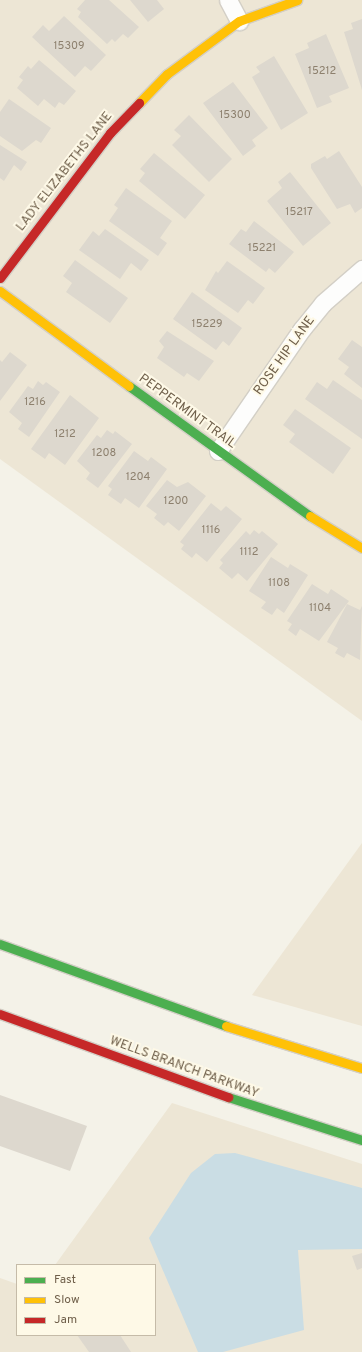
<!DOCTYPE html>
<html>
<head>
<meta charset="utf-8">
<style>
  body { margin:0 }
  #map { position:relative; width:362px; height:1352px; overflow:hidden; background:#f4f2e8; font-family:Overpass,sans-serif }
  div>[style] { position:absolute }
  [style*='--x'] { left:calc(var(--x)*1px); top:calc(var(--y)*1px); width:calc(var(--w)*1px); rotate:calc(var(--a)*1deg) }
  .residential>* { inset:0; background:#ede6d5 }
  .water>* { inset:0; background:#cadde4 }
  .building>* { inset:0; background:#ddd8ce }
  .roads { filter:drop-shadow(1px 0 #d3cfc6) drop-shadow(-1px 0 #d3cfc6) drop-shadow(0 1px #d3cfc6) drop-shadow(0 -1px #d3cfc6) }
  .street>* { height:17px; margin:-8.5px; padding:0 8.5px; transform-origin:8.5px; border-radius:8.5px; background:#fdfdfc }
  .fast>* { height:9px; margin:-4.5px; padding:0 4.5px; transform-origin:4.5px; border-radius:4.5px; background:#4caf50 }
  .slow>* { height:9px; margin:-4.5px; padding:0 4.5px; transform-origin:4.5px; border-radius:4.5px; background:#ffc107 }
  .jam>* { height:9px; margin:-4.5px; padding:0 4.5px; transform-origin:4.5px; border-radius:4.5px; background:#c62828 }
  span { translate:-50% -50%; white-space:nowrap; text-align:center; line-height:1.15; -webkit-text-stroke:4px #fef9e7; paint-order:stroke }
  .number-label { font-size:11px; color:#8d806e }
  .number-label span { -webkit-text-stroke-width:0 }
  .street-label { font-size:13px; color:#6f5f4a }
  .legend { position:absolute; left:16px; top:1264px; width:140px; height:72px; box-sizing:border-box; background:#fef9e7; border:1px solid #c5bba8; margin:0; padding:5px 7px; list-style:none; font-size:12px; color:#6f5f4a }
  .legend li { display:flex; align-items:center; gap:8px; height:20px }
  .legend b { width:20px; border:1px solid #c5bba8 }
</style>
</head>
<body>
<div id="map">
  <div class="residential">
    <i style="clip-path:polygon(0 0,362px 0,362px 721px,0 459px)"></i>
    <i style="clip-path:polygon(362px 843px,362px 1026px,252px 995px)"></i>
    <i style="clip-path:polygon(172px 1103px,362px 1164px,362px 1352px,0 1352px,0 1278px,17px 1284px,17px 1335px,155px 1335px,155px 1265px,55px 1265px)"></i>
  </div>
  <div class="water">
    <i style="clip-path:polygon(235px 1153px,362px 1188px,362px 1249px,298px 1250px,304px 1330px,223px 1352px,198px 1352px,149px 1238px,191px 1173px,215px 1154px)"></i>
  </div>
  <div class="building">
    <i style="clip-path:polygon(85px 0,109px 0,139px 27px,128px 38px,123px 34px,115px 42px,112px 39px,107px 44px,78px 17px,81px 12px,77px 9px)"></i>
    <i style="clip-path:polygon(130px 0,157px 0,164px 9px,148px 22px)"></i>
    <i style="clip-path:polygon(64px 16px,106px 55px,91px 71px,85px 66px,75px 77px,32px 37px,43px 25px,49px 31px)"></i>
    <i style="clip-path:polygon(362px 19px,362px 90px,344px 32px,353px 29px,351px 23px)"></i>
    <i style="clip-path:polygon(326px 34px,349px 88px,329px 96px,332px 102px,317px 108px,295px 54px,309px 48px,307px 43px)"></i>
    <i style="clip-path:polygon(274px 56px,308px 113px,281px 130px,252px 77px,260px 72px,256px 67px)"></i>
    <i style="clip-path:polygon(39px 60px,76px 91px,64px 105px,59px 102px,55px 108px,44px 99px,38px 106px,17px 88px,23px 80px,19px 77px,28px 66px,31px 69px)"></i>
    <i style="clip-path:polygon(233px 82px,268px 128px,252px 140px,256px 146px,243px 156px,203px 103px)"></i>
    <i style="clip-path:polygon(9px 99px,51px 128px,41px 143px,36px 140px,22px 151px,0 136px,0 112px)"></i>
    <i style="clip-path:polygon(189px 115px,232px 159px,209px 182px,172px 145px,181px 136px,174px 130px)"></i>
    <i style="clip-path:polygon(0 145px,27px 162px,21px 171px,14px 165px,4px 181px,0 178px)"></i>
    <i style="clip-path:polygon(339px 151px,362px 187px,362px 208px,355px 213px,350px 204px,337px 209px,311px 168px,311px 164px,325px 156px,327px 159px)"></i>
    <i style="clip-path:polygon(154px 153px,205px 195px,185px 219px,139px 181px,145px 173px,140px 169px)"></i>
    <i style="clip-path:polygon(290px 172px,331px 223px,303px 246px,267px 201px,282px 188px,278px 182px)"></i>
    <i style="clip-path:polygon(126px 188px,172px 221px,160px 238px,167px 243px,158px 256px,109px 221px,118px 208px,114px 205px)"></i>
    <i style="clip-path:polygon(254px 221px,294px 252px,275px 273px,269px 268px,266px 272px,229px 244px,241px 229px,246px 232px)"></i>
    <i style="clip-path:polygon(105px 229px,149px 260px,141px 271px,131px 263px,120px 279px,79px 250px,93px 231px,99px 236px)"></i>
    <i style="clip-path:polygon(75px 260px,128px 298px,110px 323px,66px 292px,72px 283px,63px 276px)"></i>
    <i style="clip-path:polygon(227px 261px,265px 288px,253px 304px,248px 300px,238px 313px,205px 290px,216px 271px,218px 273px)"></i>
    <i style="clip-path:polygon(192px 292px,242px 328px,229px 346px,223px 341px,216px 350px,173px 319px)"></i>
    <i style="clip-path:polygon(167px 331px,214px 361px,199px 381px,187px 373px,184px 377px,157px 358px,164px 347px,159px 341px)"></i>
    <i style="clip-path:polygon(352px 340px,362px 347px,362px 388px,344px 374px,349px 367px,338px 359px)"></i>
    <i style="clip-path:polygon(10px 352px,27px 365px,0 401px,0 360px,2px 362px)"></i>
    <i style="clip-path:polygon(333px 380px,362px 400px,362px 439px,305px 399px,317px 382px,327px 389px)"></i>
    <i style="clip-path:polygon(38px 381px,43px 385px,46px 382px,60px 392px,29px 437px,18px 429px,22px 423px,9px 412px,28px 386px,33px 389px)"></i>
    <i style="clip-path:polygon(70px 395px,99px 418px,65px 465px,49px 453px,45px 459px,31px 449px)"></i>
    <i style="clip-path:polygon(295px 409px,351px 448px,333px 474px,289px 442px,295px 434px,283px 425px)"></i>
    <i style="clip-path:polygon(107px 430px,113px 434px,115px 431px,132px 444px,98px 488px,86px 479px,90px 473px,77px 461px,97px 435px,101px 438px)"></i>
    <i style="clip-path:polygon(134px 451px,148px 461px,151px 457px,167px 469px,139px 508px,125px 498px,121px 504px,108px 495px,112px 489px,108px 486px)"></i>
    <i style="clip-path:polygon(167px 480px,177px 487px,188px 482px,206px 496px,179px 531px,168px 522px,164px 526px,154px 518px,157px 514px,146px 506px)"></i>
    <i style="clip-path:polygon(211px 503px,221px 511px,226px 506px,242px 519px,207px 562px,196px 553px,192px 558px,181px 549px,184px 545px,180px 542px)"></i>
    <i style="clip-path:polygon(254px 530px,259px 534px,262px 531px,278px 544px,247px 581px,238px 573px,232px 579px,219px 568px,223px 563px,220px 560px,246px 531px,250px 535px)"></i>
    <i style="clip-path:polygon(271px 557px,288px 568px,290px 564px,308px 575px,284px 613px,277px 608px,272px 615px,261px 608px,266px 602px,249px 591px)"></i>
    <i style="clip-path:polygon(312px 584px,328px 594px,331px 589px,349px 601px,319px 641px,300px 629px,296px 636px,288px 630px,292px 624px,287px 621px)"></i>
    <i style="clip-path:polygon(347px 604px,360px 610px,362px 606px,360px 660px,347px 653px,344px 658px,335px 653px,338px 648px,327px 642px)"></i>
    <i style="clip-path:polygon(0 1095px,87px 1126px,70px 1171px,0 1146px)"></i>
    <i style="clip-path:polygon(362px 1253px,362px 1268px,357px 1270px,352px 1256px)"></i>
    <i style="clip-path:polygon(77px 1335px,120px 1335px,131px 1352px,89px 1352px)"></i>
  </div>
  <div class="roads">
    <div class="street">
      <i style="--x:228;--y:0;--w:24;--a:62"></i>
      <i style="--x:218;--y:451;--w:148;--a:-55.5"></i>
      <i style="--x:302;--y:329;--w:33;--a:-51"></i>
      <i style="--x:323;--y:303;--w:52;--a:-41.1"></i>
    </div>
    <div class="fast">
      <i style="--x:129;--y:386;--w:223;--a:35.7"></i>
      <i style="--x:0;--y:944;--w:240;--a:19.9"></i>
      <i style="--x:228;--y:1097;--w:141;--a:17.8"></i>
    </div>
    <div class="slow">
      <i style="--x:139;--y:103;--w:40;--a:-46"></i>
      <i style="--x:167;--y:74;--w:89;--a:-36.4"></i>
      <i style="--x:239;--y:21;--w:62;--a:-19.9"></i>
      <i style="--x:0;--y:291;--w:160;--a:36.4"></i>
      <i style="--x:310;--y:516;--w:61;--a:31.6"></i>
      <i style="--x:226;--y:1026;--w:142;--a:17.2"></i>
    </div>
    <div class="jam">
      <i style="--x:0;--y:278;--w:182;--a:-52.8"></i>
      <i style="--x:110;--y:133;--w:42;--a:-46"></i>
      <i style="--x:0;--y:1014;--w:243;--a:20"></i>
    </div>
  </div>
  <div class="number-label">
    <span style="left:69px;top:46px">15309</span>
    <span style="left:322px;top:71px">15212</span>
    <span style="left:235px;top:115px">15300</span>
    <span style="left:299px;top:212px">15217</span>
    <span style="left:262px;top:248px">15221</span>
    <span style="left:207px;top:324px">15229</span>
    <span style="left:35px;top:402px">1216</span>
    <span style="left:65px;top:434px">1212</span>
    <span style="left:104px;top:453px">1208</span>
    <span style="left:138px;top:477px">1204</span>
    <span style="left:176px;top:501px">1200</span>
    <span style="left:211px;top:530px">1116</span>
    <span style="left:249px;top:552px">1112</span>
    <span style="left:279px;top:583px">1108</span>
    <span style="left:320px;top:608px">1104</span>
  </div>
  <div class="street-label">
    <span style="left:65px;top:172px;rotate:-52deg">LADY ELIZABETHS LANE</span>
    <span style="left:285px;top:356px;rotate:-54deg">ROSE HIP LANE</span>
    <span style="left:187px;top:412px;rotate:36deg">PEPPERMINT TRAIL</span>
    <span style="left:184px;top:1068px;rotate:20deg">WELLS BRANCH PARKWAY</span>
  </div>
  <ul class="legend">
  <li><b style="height:5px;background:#4caf50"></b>Fast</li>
  <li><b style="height:5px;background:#ffc107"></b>Slow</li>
  <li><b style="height:5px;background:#c62828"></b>Jam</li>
  </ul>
</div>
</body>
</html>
